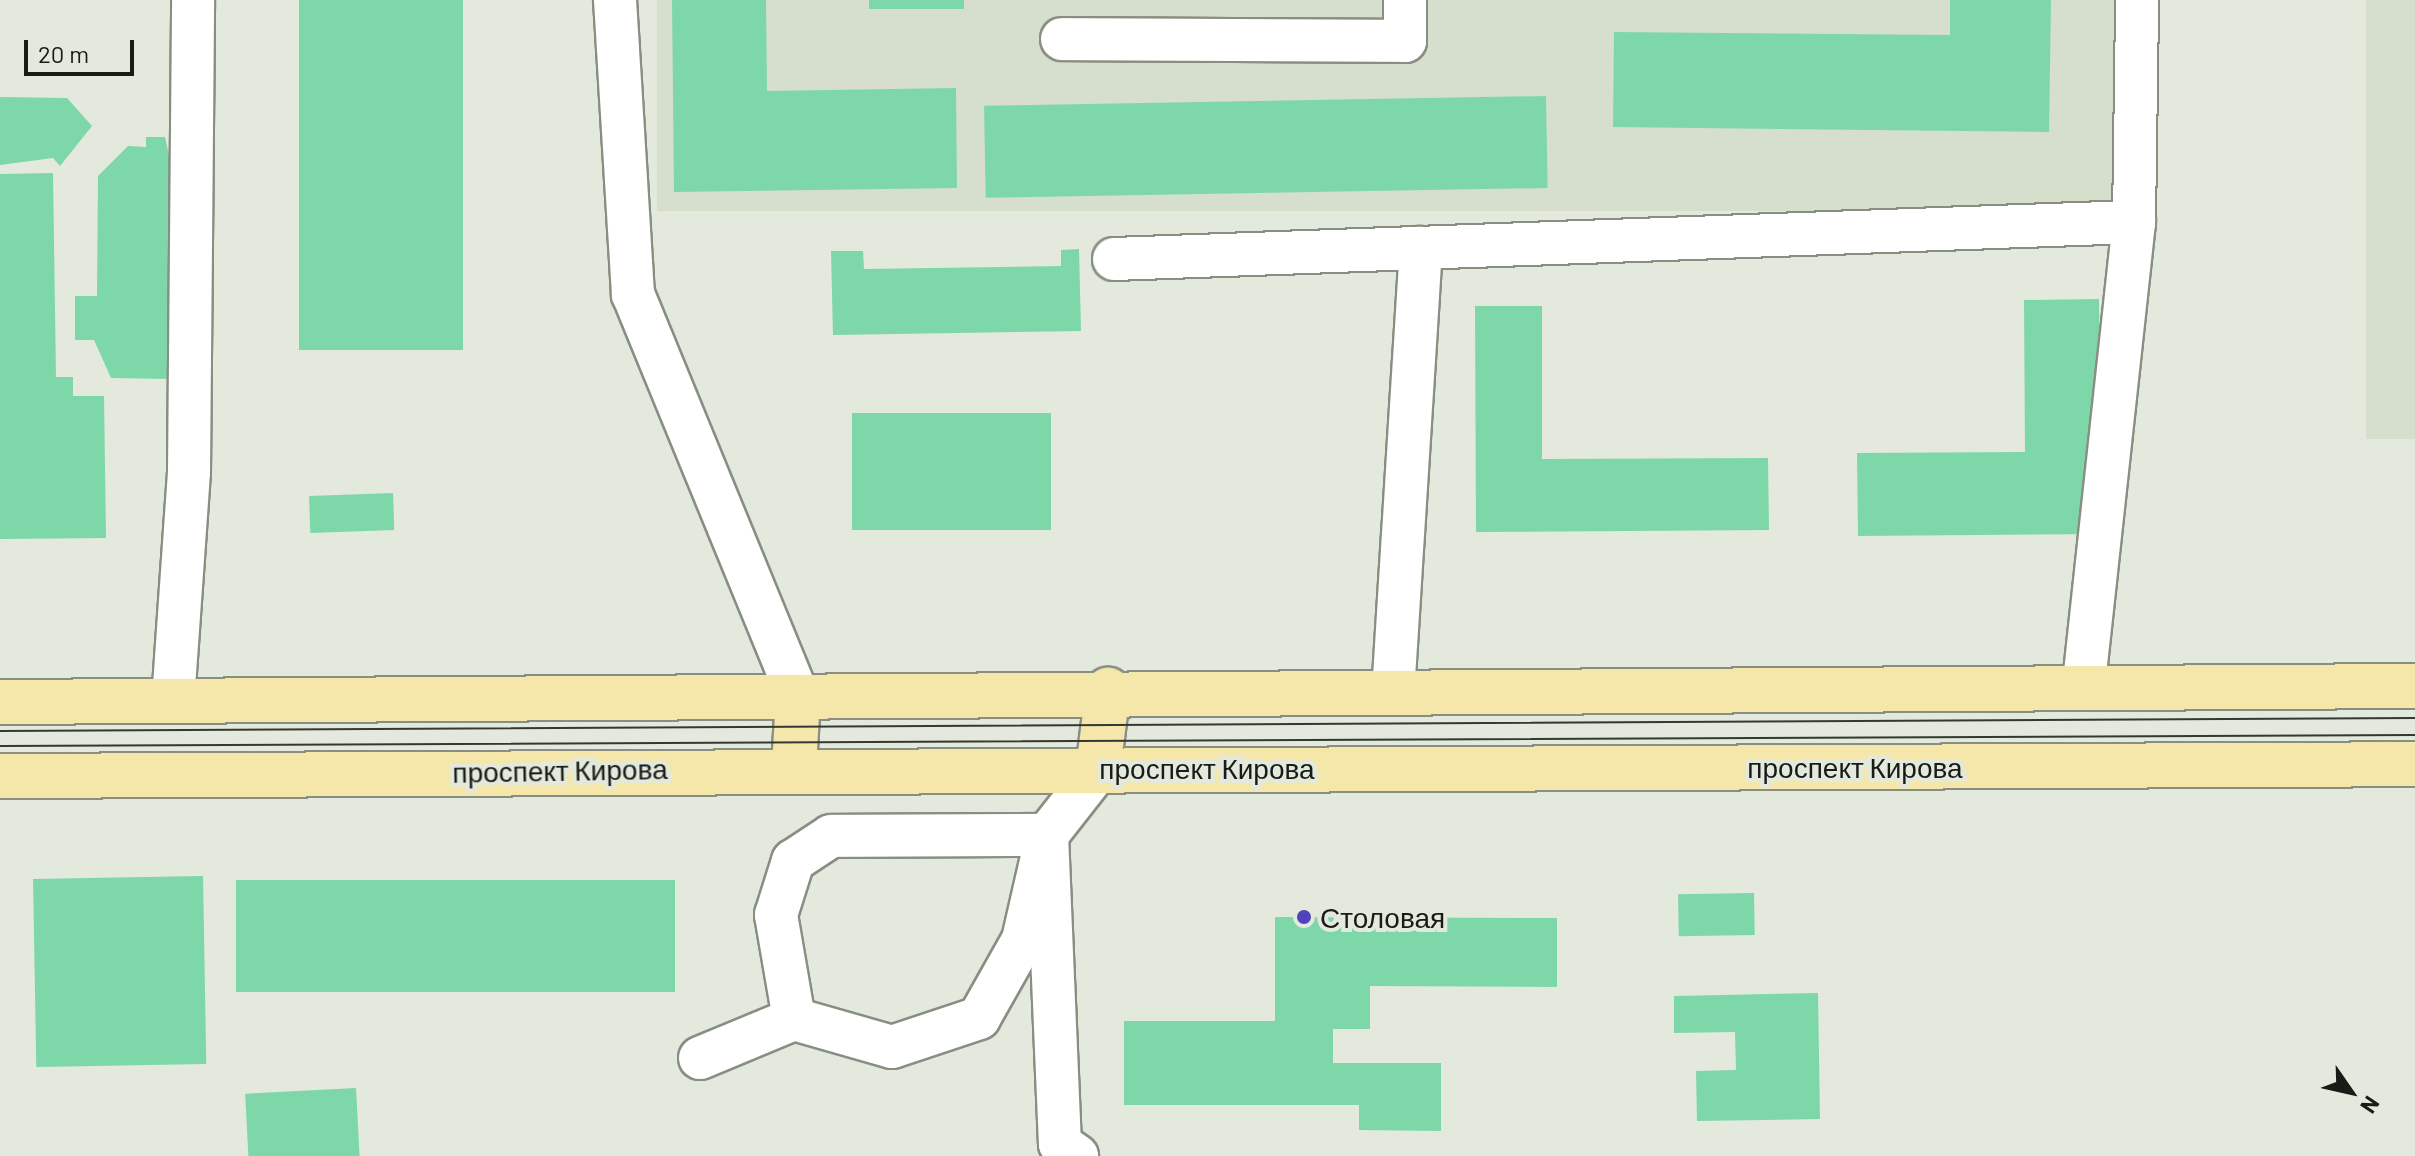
<!DOCTYPE html>
<html>
<head>
<meta charset="utf-8">
<style>
  body { margin:0 }
  #map { position:relative; width:2415px; height:1156px; overflow:hidden; background:#e3e9dc; font-family:Barlow,sans-serif }
  div>[style] { position:absolute }
  [style*='--x'] { left:calc(var(--x)*1px); top:calc(var(--y)*1px); width:calc(var(--w)*1px); rotate:calc(var(--a)*1deg) }
  .built>* { inset:0; background:#d5dfcb; transform-origin:0 0 }
  .building>* { inset:0; background:#7ed7a8; transform-origin:0 0 }
  .roads { filter:drop-shadow(2px 0 #888e82) drop-shadow(-2px 0 #888e82) drop-shadow(0 2px #888e82) drop-shadow(0 -2px #888e82) }
  .minor>* { height:42px; margin:-21px; padding:0 21px; transform-origin:21px; border-radius:21px; background:#fff }
  .major>* { height:44px; margin:-22px; padding:0 22px; transform-origin:22px; border-radius:22px; background:#f4e7a9 }
  .tram>* { height:2px; margin:-1px; padding:0 1px; transform-origin:1px; border-radius:1px; background:#353832 }
  .dots>* { width:22px; height:22px; translate:-50% -50%; box-sizing:border-box; border:4px solid #e3e9dc; border-radius:50% }
  span { translate:-50% -50%; white-space:nowrap; text-align:center; line-height:1.15; -webkit-text-stroke:8px #e3e9dc; paint-order:stroke }
  .street-label { font-size:28px; color:#191b16 }
  .poi-label { font-size:28px; color:#191b16 }
  .left { translate:0 -50%; text-align:left }
  .north { position:absolute; left:2311px; top:1052px; width:80px; height:80px; -webkit-text-stroke:6px #e3e9dc; paint-order:stroke; rotate:124deg; font-size:22px; font-weight:700; line-height:32px; text-align:center; color:#191b16 }
  .north::after { content:''; display:block; margin:auto; width:28px; height:36px; background:#191b16; clip-path:polygon(50% 0,100% 100%,50% 72%,0 100%) }
  .scale { position:absolute; left:24px; top:40px; width:110px; height:36px; box-sizing:border-box; border:4px solid #191b16; border-top:0; padding-left:10px; font-size:24px; line-height:28px; white-space:nowrap; color:#191b16; -webkit-text-stroke:6px #e3e9dc; paint-order:stroke }
</style>
</head>
<body>
<div id="map">
  <div class="built">
    <i style="left:657px;top:0;width:1472px;height:211px"></i>
    <i style="left:2366px;top:0;width:49px;height:439px"></i>
  </div>
  <div class="building">
    <i style="left:299px;top:0;width:164px;height:350px"></i>
    <i style="clip-path:polygon(672px 0,766px 0,767px 91px,956px 88px,957px 188px,674px 192px)"></i>
    <i style="left:869px;top:0;width:95px;height:9px"></i>
    <i style="clip-path:polygon(1950px 0,2051px 0,2049px 132px,1613px 127px,1614px 32px,1950px 35px)"></i>
    <i style="left:1546px;top:96px;width:92px;height:562px;rotate:89deg"></i>
    <i style="clip-path:polygon(0 97px,67px 98px,92px 126px,60px 166px,53px 158px,0 165px)"></i>
    <i style="clip-path:polygon(146px 137px,165px 137px,172px 169px,170px 379px,111px 378px,94px 340px,75px 340px,75px 296px,97px 296px,98px 176px,128px 146px,146px 147px)"></i>
    <i style="clip-path:polygon(53px 173px,56px 377px,73px 377px,73px 396px,104px 396px,106px 538px,0 539px,0 174px)"></i>
    <i style="clip-path:polygon(1079px 249px,1081px 331px,833px 335px,831px 251px,863px 251px,864px 269px,1061px 266px,1061px 250px)"></i>
    <i style="clip-path:polygon(2099px 299px,2101px 534px,1858px 536px,1857px 453px,2025px 452px,2024px 300px)"></i>
    <i style="clip-path:polygon(1475px 306px,1542px 306px,1542px 459px,1768px 458px,1769px 530px,1476px 532px)"></i>
    <i style="left:852px;top:413px;width:199px;height:117px"></i>
    <i style="left:393px;top:493px;width:37px;height:84px;rotate:88deg"></i>
    <i style="left:203px;top:876px;width:188px;height:170px;rotate:89deg"></i>
    <i style="left:675px;top:880px;width:112px;height:439px;rotate:90deg"></i>
    <i style="left:1754px;top:893px;width:42px;height:76px;rotate:89deg"></i>
    <i style="clip-path:polygon(1275px 917px,1557px 918px,1557px 987px,1370px 986px,1370px 1029px,1333px 1029px,1333px 1063px,1441px 1063px,1441px 1131px,1359px 1130px,1359px 1105px,1124px 1105px,1124px 1021px,1275px 1021px)"></i>
    <i style="clip-path:polygon(1818px 993px,1820px 1119px,1697px 1121px,1696px 1071px,1736px 1070px,1735px 1032px,1674px 1033px,1674px 996px)"></i>
    <i style="left:356px;top:1088px;width:68px;height:111px;rotate:87deg"></i>
  </div>
  <div class="roads">
    <div class="minor">
      <i style="--x:615;--y:0;--w:295;--a:86.5"></i>
      <i style="--x:633;--y:294;--w:435;--a:67.7"></i>
      <i style="--x:1062;--y:39;--w:343;--a:0.3"></i>
      <i style="--x:1405;--y:41;--w:41;--a:-90"></i>
      <i style="--x:2134;--y:222;--w:222;--a:-89.2"></i>
      <i style="--x:1114;--y:259;--w:1021;--a:-2.08"></i>
      <i style="--x:2134;--y:222;--w:469;--a:96.2"></i>
      <i style="--x:1393;--y:693;--w:446;--a:-86.4"></i>
      <i style="--x:173;--y:701;--w:230;--a:-86"></i>
      <i style="--x:189;--y:472;--w:472;--a:-89.5"></i>
      <i style="--x:794;--y:1019;--w:106;--a:-99.8"></i>
      <i style="--x:776;--y:915;--w:57;--a:-72.5"></i>
      <i style="--x:793;--y:861;--w:45;--a:-33.3"></i>
      <i style="--x:831;--y:836;--w:216;--a:-0.3"></i>
      <i style="--x:1047;--y:835;--w:309;--a:87.6"></i>
      <i style="--x:1060;--y:1144;--w:21;--a:35"></i>
      <i style="--x:700;--y:1058;--w:102;--a:-22.5"></i>
      <i style="--x:794;--y:1019;--w:102;--a:15.9"></i>
      <i style="--x:892;--y:1047;--w:92;--a:-18.4"></i>
      <i style="--x:979;--y:1018;--w:90;--a:-60.6"></i>
      <i style="--x:1023;--y:940;--w:108;--a:-77.1"></i>
      <i style="--x:1047;--y:835;--w:83;--a:-51.9"></i>
    </div>
    <div class="major">
      <i style="--x:0;--y:702;--w:2415;--a:-0.38"></i>
      <i style="--x:794;--y:768;--w:71;--a:-86.8"></i>
      <i style="--x:1098;--y:770;--w:81;--a:-82.9"></i>
      <i style="--x:0;--y:776;--w:2415;--a:-0.28"></i>
    </div>
  </div>
  <div class="tram">
    <i style="--x:0;--y:731;--w:2415;--a:-0.31"></i>
    <i style="--x:0;--y:746;--w:2415;--a:-0.26"></i>
  </div>
  <div class="dots">
    <i style="left:1304px;top:917px;background:#5143ba"></i>
  </div>
  <div class="street-label">
    <span style="left:1855px;top:767px">проспект Кирова</span>
    <span style="left:1207px;top:768px">проспект Кирова</span>
    <span style="left:560px;top:770px;rotate:-1deg">проспект Кирова</span>
  </div>
  <div class="poi-label">
    <span class="left" style="left:1320px;top:917px">Столовая</span>
  </div>
  <div class="north">N</div>
  <div class="scale">20 m</div>
</div>
</body>
</html>
